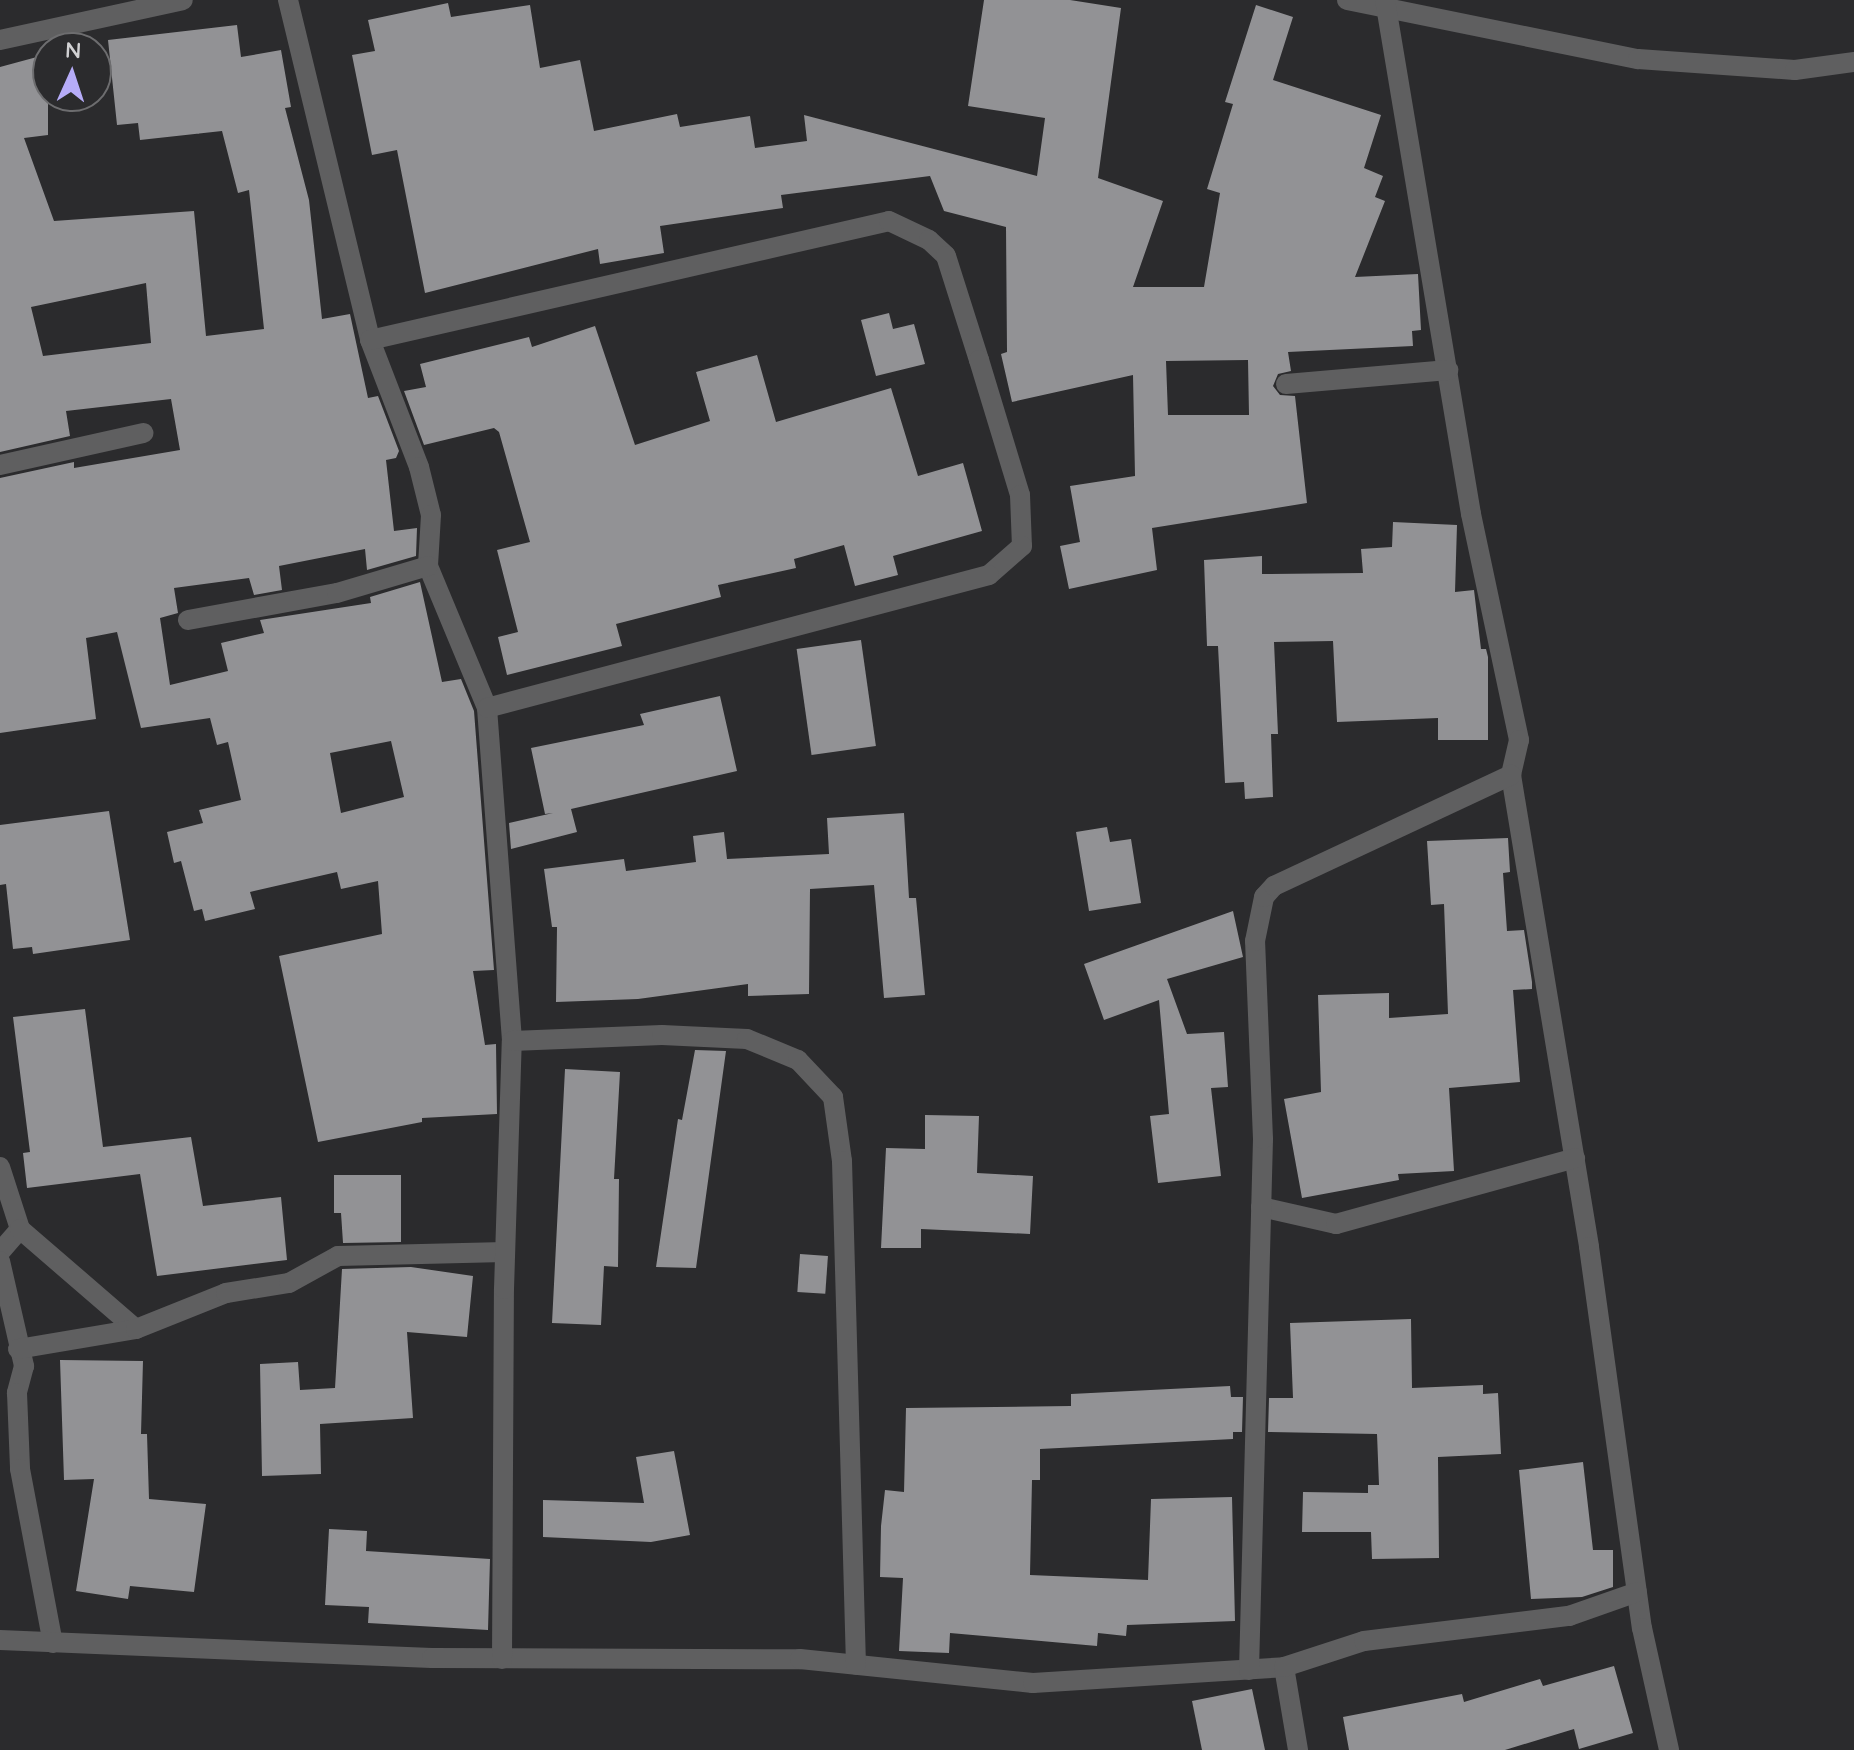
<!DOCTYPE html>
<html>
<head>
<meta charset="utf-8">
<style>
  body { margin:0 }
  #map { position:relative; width:1854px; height:1750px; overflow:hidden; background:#2b2b2d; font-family:Quicksand,sans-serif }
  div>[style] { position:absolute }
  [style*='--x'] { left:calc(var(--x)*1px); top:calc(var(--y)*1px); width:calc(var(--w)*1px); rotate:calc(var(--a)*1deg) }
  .building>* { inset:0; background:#929295; transform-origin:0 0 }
  .minor>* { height:20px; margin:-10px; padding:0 10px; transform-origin:10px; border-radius:10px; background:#5f5f60 }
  span { translate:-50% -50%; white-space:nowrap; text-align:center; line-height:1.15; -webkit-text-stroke:8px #2b2b2d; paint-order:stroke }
  .north { position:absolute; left:32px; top:32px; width:80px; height:80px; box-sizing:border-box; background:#2b2b2d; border:2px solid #6d6d6f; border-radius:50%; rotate:3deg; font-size:22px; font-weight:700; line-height:32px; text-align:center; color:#d1d1d3 }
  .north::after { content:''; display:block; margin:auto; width:28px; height:36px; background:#b6acf8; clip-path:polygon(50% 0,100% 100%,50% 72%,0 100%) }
</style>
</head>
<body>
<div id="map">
  <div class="building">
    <i style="clip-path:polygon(evenodd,984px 0,1070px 0,1121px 8px,1098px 178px,1163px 201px,1133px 287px,1204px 287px,1220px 193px,1207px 189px,1233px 104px,1225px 102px,1256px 5px,1293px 17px,1273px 80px,1381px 115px,1364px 168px,1383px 176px,1375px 197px,1385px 201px,1355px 277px,1418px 274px,1421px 330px,1412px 331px,1413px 346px,1288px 352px,1291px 371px,1278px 374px,1273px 386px,1280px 395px,1295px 396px,1307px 503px,1152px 528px,1157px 570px,1069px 589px,1060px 546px,1080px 542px,1070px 486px,1135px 476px,1133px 375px,1012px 402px,1001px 354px,1007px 352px,1006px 227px,944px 211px,930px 176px,781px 195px,783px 208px,660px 226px,664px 253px,600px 264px,598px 249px,425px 293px,397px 150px,372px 155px,352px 55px,375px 51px,368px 20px,448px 3px,451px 17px,530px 5px,540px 68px,580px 60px,594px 131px,677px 114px,680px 127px,750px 116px,755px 148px,807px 141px,804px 115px,1037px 176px,1045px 118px,968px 106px,984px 0,1248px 360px,1249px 415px,1168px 415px,1166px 361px,1248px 360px)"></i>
    <i style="clip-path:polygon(evenodd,237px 25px,241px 57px,281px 50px,291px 107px,285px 108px,309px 200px,322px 319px,350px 314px,368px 398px,378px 396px,399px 451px,396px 458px,386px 460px,394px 531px,417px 528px,416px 556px,367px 570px,365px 549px,279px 566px,282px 590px,254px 595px,249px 578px,174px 588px,178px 613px,160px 618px,170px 685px,228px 671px,221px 643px,264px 633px,260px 620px,371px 603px,370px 597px,420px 582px,442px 682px,461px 679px,474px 711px,494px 970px,473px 971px,485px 1045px,496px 1044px,497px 1114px,422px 1118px,422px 1122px,318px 1142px,279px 956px,382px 934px,378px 881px,341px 889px,337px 872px,250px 892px,255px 909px,205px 921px,202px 909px,194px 911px,181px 861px,174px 863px,167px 832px,203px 823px,199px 810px,241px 800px,228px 742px,217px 745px,210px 718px,141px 728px,117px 632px,86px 638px,96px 719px,0 733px,0 478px,74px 462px,74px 468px,180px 450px,171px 399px,66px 411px,70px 436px,0 452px,0 67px,48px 54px,48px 135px,24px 138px,54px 221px,194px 211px,206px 336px,264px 329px,249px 190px,238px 193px,222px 131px,140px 140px,138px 123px,117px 125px,108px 40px,237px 25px,146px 283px,151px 343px,43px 356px,31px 307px,146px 283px,237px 25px,391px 741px,404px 797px,341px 813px,330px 753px,391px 741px)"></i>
    <i style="clip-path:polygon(889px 313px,893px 329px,914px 324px,925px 364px,876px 376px,861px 320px)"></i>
    <i style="clip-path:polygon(595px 326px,635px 445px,710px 421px,696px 372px,757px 355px,776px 422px,891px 388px,918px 476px,963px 463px,982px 531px,893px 556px,898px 575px,855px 586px,844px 545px,794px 559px,796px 568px,718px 585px,721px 597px,616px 624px,622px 646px,507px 675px,498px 637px,518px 632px,497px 550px,530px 542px,499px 432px,494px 428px,424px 445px,404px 391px,426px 387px,420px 364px,529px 337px,532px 347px)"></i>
    <i style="clip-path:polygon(1393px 522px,1457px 525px,1455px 592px,1474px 590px,1481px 649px,1486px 649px,1488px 657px,1488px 740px,1438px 740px,1438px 718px,1337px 722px,1333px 641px,1274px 642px,1278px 734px,1271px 734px,1273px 797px,1245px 799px,1244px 782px,1225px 783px,1218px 646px,1207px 646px,1204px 560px,1262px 556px,1262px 574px,1363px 573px,1361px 549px,1392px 547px)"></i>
    <i style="left:861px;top:640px;width:107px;height:65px;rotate:82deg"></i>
    <i style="clip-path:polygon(720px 696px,737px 771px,571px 809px,577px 832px,511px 849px,509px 823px,553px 813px,545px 814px,531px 748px,644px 725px,640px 714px)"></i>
    <i style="clip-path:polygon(109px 811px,130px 940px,33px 954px,32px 947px,13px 949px,6px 884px,0 885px,0 825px)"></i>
    <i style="clip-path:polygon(904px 813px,909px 898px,916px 898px,925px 995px,884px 998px,874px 885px,810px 889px,809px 994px,748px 996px,748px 984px,638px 999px,556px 1002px,557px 927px,552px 927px,544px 869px,624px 859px,626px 871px,696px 862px,693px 836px,724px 832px,727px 859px,829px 854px,827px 818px)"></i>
    <i style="clip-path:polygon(1107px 827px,1110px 842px,1131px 839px,1141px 903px,1089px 911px,1076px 832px)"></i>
    <i style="clip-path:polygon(1508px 838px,1510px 872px,1503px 873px,1507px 931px,1524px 930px,1532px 982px,1532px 989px,1513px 990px,1520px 1082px,1449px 1088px,1454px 1171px,1398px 1174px,1399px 1180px,1302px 1198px,1284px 1099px,1321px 1092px,1318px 995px,1389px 993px,1389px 1018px,1448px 1014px,1444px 904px,1431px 905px,1427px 841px)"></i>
    <i style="clip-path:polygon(1233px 911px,1243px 957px,1167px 979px,1187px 1034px,1224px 1032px,1228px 1087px,1211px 1088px,1221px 1176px,1158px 1183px,1150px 1116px,1169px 1114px,1159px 1000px,1104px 1020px,1084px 964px)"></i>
    <i style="clip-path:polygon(85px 1009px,103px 1147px,191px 1137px,203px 1206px,281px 1197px,287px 1260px,157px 1276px,140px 1174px,27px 1188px,23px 1153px,30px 1152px,13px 1017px)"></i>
    <i style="clip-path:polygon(695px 1050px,726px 1051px,696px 1268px,656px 1267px,678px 1119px,682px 1120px)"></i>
    <i style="clip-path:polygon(565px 1069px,620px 1072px,614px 1179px,619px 1179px,618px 1267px,604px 1266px,601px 1325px,552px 1323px)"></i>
    <i style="clip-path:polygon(925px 1115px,979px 1116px,977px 1173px,1033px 1176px,1030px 1234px,921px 1229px,921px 1248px,881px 1248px,886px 1148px,925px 1149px)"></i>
    <i style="clip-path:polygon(334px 1175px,401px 1175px,401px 1242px,343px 1243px,341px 1213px,334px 1213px)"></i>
    <i style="left:800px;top:1254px;width:28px;height:38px;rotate:4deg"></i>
    <i style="clip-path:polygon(411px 1267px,473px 1276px,467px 1337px,407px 1332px,413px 1418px,320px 1424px,321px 1474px,262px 1476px,260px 1364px,298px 1362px,300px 1390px,335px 1388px,342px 1269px)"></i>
    <i style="clip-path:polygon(1411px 1319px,1412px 1388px,1483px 1385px,1483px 1394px,1498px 1393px,1501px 1454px,1438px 1457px,1439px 1558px,1372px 1559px,1371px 1532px,1302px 1532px,1303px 1492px,1368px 1493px,1368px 1485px,1379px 1485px,1377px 1434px,1268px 1432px,1269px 1398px,1293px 1398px,1290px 1323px)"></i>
    <i style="clip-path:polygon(60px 1360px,143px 1361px,141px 1434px,147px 1434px,149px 1499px,206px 1504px,194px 1592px,130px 1586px,128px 1599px,76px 1591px,94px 1479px,64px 1480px)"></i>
    <i style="clip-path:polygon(1230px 1386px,1231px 1397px,1243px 1397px,1242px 1432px,1233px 1432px,1233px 1439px,1040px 1449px,1040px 1480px,1032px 1480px,1030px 1575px,1148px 1580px,1151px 1499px,1232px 1497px,1235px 1621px,1127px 1625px,1126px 1636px,1098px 1633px,1097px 1646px,950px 1633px,949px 1653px,899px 1651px,903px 1578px,880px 1577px,881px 1526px,885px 1490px,904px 1492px,906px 1408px,1071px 1406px,1071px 1394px)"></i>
    <i style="clip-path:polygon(674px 1451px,690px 1535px,651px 1542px,543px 1537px,543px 1500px,644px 1503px,636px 1457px)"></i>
    <i style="clip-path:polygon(1583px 1462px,1593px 1550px,1613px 1550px,1613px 1587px,1582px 1597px,1531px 1599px,1519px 1470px)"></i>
    <i style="clip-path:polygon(329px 1529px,367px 1531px,366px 1551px,490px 1559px,488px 1630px,368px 1623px,369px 1607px,325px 1605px)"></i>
    <i style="clip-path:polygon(1614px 1666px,1633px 1733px,1579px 1749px,1574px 1729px,1505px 1750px,1349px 1750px,1343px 1717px,1462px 1694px,1464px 1702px,1540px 1679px,1543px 1686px)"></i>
    <i style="clip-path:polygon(1252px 1689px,1265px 1750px,1202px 1750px,1192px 1701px)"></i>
  </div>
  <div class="minor">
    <i style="--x:288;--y:0;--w:350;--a:76.4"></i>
    <i style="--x:370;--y:340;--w:136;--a:68.9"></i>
    <i style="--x:419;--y:467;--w:49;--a:76"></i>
    <i style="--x:431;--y:515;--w:51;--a:93.4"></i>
    <i style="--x:428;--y:566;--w:154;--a:67.4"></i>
    <i style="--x:487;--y:708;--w:334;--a:85.7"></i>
    <i style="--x:1347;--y:0;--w:297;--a:11.5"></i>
    <i style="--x:1638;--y:59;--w:157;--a:4"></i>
    <i style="--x:1795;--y:70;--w:60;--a:-7.7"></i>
    <i style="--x:1385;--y:0;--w:521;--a:80.5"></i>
    <i style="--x:1471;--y:514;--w:231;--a:78"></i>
    <i style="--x:1519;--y:740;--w:36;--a:103"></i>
    <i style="--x:1511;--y:775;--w:478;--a:80.6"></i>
    <i style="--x:1589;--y:1247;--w:385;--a:82.1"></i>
    <i style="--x:1642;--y:1628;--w:125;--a:77.5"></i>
    <i style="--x:0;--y:40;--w:187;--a:-12.3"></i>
    <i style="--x:370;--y:340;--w:532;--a:-12.91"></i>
    <i style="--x:889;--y:221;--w:44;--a:25.4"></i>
    <i style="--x:929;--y:240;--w:23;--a:43"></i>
    <i style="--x:946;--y:256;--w:109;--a:72.4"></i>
    <i style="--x:979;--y:360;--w:141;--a:73.1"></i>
    <i style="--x:1020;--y:495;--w:51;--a:87.8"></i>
    <i style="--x:1022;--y:546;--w:44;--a:138.7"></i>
    <i style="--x:989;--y:575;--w:519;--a:165.16"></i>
    <i style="--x:1286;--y:384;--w:163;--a:-4.9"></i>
    <i style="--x:0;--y:465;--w:147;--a:-12.6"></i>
    <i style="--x:188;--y:620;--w:151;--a:-10.3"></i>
    <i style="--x:337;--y:593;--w:95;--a:-16.5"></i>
    <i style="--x:0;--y:1167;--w:65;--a:72.1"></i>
    <i style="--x:20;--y:1229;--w:30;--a:131"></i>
    <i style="--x:1261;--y:1207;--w:77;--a:12.8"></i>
    <i style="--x:1336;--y:1224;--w:248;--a:-15.4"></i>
    <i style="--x:20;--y:1229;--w:153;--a:40.8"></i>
    <i style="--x:0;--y:1261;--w:108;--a:77.1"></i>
    <i style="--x:24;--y:1366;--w:28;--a:105"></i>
    <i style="--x:17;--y:1393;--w:76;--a:87.7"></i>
    <i style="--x:20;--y:1469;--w:177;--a:79.3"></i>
    <i style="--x:18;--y:1349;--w:120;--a:-9.6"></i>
    <i style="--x:136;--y:1329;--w:97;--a:-21.8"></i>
    <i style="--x:226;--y:1293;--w:64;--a:-9"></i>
    <i style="--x:289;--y:1283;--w:56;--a:-28.9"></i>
    <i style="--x:338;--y:1256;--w:167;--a:-1.4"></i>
    <i style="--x:0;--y:1640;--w:432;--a:2.4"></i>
    <i style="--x:432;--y:1658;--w:368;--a:0.2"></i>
    <i style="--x:800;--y:1659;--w:234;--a:5.9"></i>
    <i style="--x:1033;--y:1683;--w:252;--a:-3.6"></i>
    <i style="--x:1284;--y:1667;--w:84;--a:80.4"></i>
    <i style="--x:502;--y:1659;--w:370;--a:-89.7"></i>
    <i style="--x:504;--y:1289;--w:248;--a:-88.2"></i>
    <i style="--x:512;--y:1041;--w:150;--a:-2.3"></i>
    <i style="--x:662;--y:1035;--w:85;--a:2.7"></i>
    <i style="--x:747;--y:1039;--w:55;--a:22.4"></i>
    <i style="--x:798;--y:1060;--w:51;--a:46.6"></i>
    <i style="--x:833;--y:1097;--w:65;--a:82"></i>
    <i style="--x:842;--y:1161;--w:504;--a:88.41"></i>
    <i style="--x:1284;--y:1667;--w:84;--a:-18"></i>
    <i style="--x:1364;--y:1641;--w:207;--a:-7"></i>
    <i style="--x:1569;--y:1616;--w:72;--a:-19.4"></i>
    <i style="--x:1249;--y:1670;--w:531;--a:-88.49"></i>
    <i style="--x:1263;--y:1139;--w:198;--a:-92.3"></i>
    <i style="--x:1255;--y:941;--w:45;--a:-78.4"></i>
    <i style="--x:1264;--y:897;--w:15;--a:-48"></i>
    <i style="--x:1274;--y:886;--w:262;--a:-25.1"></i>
  </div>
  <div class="north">N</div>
</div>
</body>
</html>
